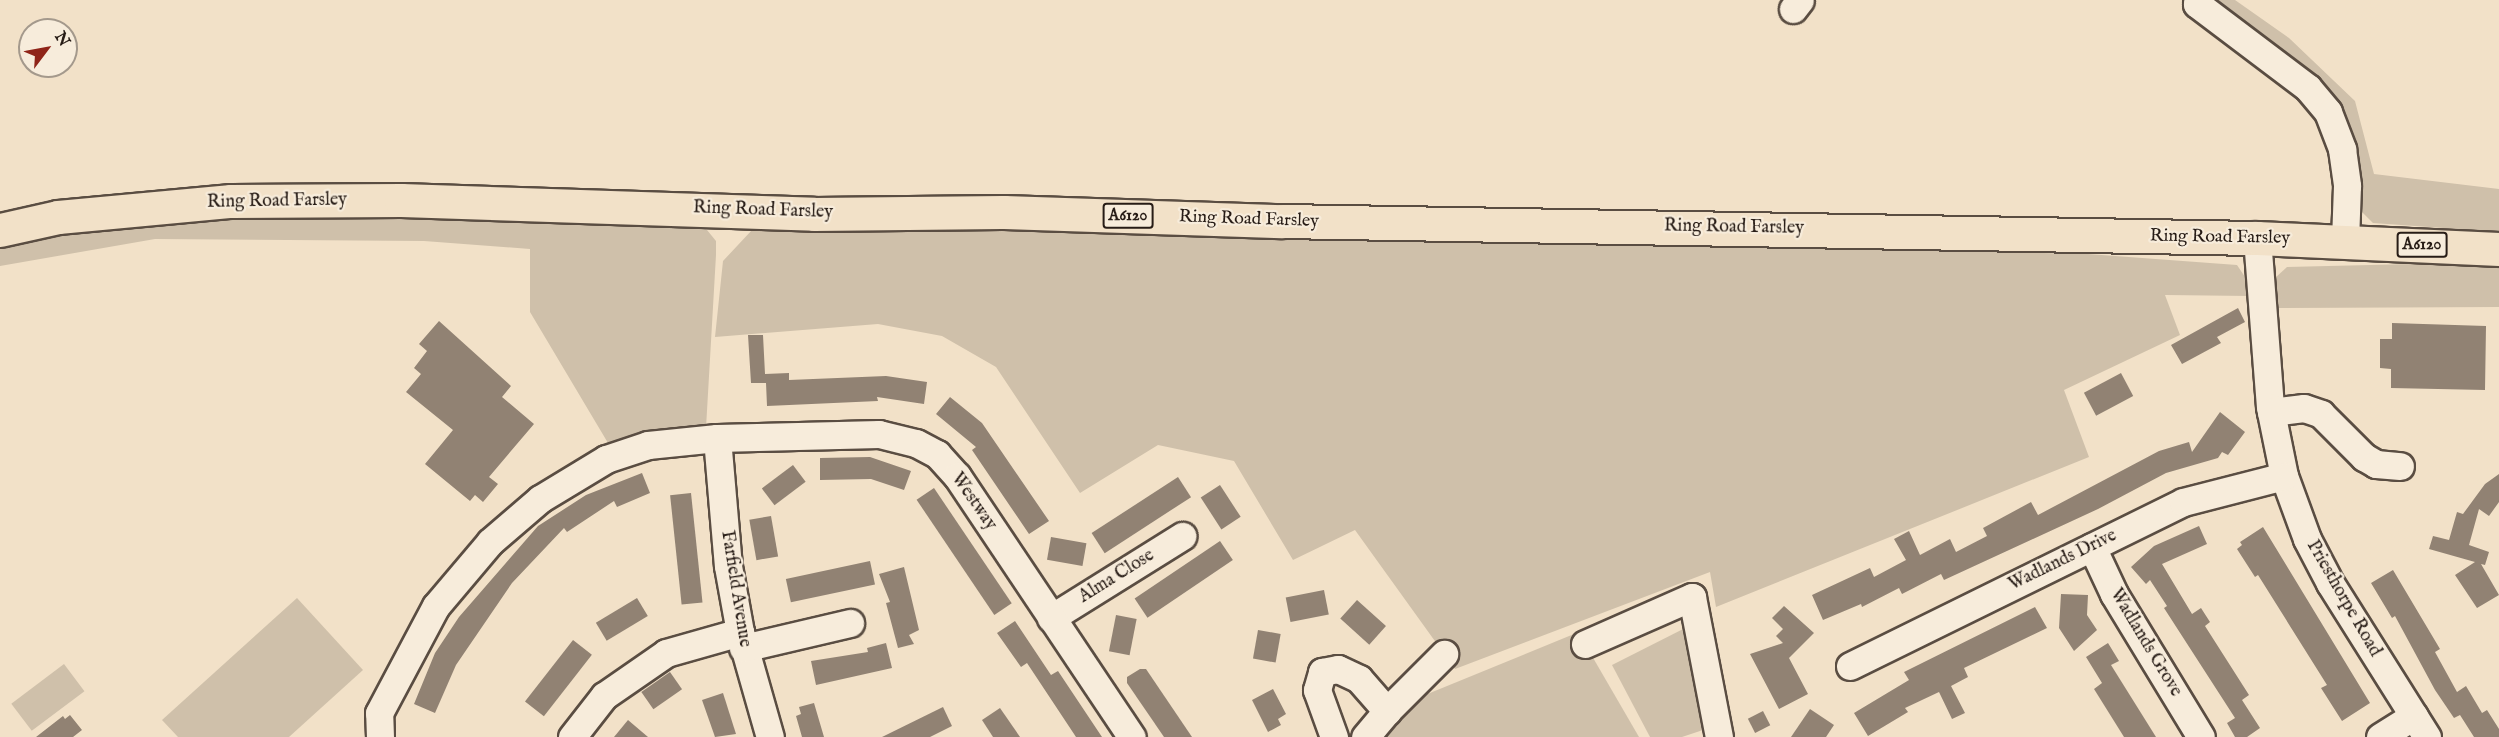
<!DOCTYPE html>
<html>
<head>
<meta charset="utf-8">
<style>
  body { margin:0 }
  #map { position:relative; width:2499px; height:737px; overflow:hidden; background:#f2e1c8; font-family:"IM FELL English",serif }
  div>[style] { position:absolute }
  [style*='--x'] { left:calc(var(--x)*1px); top:calc(var(--y)*1px); width:calc(var(--w)*1px); rotate:calc(var(--a)*1deg) }
  .green>* { inset:0; background:#cfc0aa; transform-origin:0 0 }
  .building>* { inset:0; background:#918273; transform-origin:0 0 }
  .roads { filter:drop-shadow(2px 0 #5a4d42) drop-shadow(-2px 0 #5a4d42) drop-shadow(0 2px #5a4d42) drop-shadow(0 -2px #5a4d42) }
  .minor>* { height:27px; margin:-13.5px; padding:0 13.5px; transform-origin:13.5px; border-radius:13.5px; background:#f7ecdb }
  .highway>* { height:33px; margin:-16.5px; padding:0 16.5px; transform-origin:16.5px; border-radius:16.5px; background:#f2e1c8 }
  span { translate:-50% -50%; white-space:nowrap; text-align:center; line-height:1.15; -webkit-text-stroke:4.5px #f7ecdb; paint-order:stroke }
  .shield-label span { padding:2px 4px; background:#f7ecdb; border:2px solid; border-radius:4px; -webkit-text-stroke-width:0 }
  .shield-label { font-size:16px; color:#271c16; font-weight:700 }
  .street-label { font-size:18px; color:#271c16 }
  .north { position:absolute; left:18px; top:18px; width:60px; height:60px; box-sizing:border-box; background:#f7ecdb; border:2px solid #a4998c; border-radius:50%; rotate:58deg; font-size:16px; font-weight:700; line-height:24px; text-align:center; color:#271c16 }
  .north::after { content:''; display:block; margin:auto; width:21px; height:27px; background:#8f2418; clip-path:polygon(50% 0,100% 100%,50% 72%,0 100%) }
</style>
</head>
<body>
<div id="map">
  <div class="green">
    <i style="clip-path:polygon(2212px 0,2235px 0,2289px 38px,2355px 101px,2374px 174px,2499px 189px,2499px 232px,2373px 223px,2360px 210px,2351px 156px)"></i>
    <i style="clip-path:polygon(305px 212px,694px 223px,707px 230px,716px 241px,716px 255px,706px 428px,652px 433px,608px 443px,530px 312px,530px 249px,424px 241px,155px 239px,0 266px,0 239px,63px 228px)"></i>
    <i style="clip-path:polygon(767px 225px,2088px 254px,2237px 265px,2251px 286px,2250px 296px,2165px 295px,2180px 335px,2064px 390px,2089px 457px,1716px 607px,1710px 572px,1455px 669px,1355px 530px,1293px 560px,1234px 461px,1158px 445px,1080px 493px,996px 367px,942px 336px,878px 324px,715px 337px,723px 261px,752px 230px)"></i>
    <i style="clip-path:polygon(2453px 263px,2499px 265px,2499px 307px,2274px 308px,2271px 292px,2275px 278px,2287px 267px)"></i>
    <i style="clip-path:polygon(297px 598px,363px 670px,289px 737px,178px 737px,162px 720px)"></i>
    <i style="clip-path:polygon(1697px 622px,1715px 726px,1682px 737px,1650px 737px,1612px 665px)"></i>
    <i style="clip-path:polygon(1574px 634px,1585px 644px,1639px 737px,1376px 737px,1403px 704px)"></i>
    <i style="left:64px;top:664px;width:34px;height:66px;rotate:53deg"></i>
  </div>
  <div class="building">
    <i style="clip-path:polygon(2238px 308px,2245px 322px,2217px 337px,2221px 343px,2182px 364px,2171px 345px)"></i>
    <i style="clip-path:polygon(439px 321px,511px 386px,502px 397px,534px 424px,489px 477px,498px 484px,483px 502px,475px 495px,470px 501px,425px 464px,453px 430px,406px 392px,421px 374px,414px 368px,427px 351px,419px 344px)"></i>
    <i style="clip-path:polygon(2392px 323px,2486px 326px,2485px 390px,2391px 388px,2391px 369px,2380px 368px,2380px 339px,2392px 339px)"></i>
    <i style="clip-path:polygon(748px 335px,763px 335px,765px 374px,789px 373px,789px 380px,886px 376px,927px 382px,924px 404px,877px 397px,878px 401px,767px 406px,766px 383px,751px 383px)"></i>
    <i style="left:2121px;top:373px;width:26px;height:42px;rotate:62deg"></i>
    <i style="clip-path:polygon(950px 397px,982px 423px,1049px 521px,1029px 534px,972px 450px,976px 447px,936px 414px)"></i>
    <i style="clip-path:polygon(2220px 412px,2245px 432px,2228px 455px,2222px 452px,2218px 458px,2166px 473px,2098px 509px,1944px 580px,1941px 574px,1902px 594px,1899px 588px,1862px 607px,1861px 604px,1823px 620px,1812px 595px,1870px 568px,1874px 577px,1906px 560px,1894px 539px,1909px 531px,1920px 555px,1950px 539px,1956px 552px,1987px 536px,1983px 528px,2031px 502px,2038px 515px,2159px 451px,2189px 442px,2192px 452px)"></i>
    <i style="clip-path:polygon(870px 457px,911px 471px,904px 490px,871px 479px,820px 480px,820px 458px)"></i>
    <i style="left:793px;top:465px;width:21px;height:39px;rotate:53deg"></i>
    <i style="clip-path:polygon(642px 473px,650px 493px,617px 507px,614px 501px,567px 532px,564px 528px,512px 583px,456px 665px,435px 713px,414px 704px,435px 653px,459px 617px,538px 526px,586px 495px)"></i>
    <i style="clip-path:polygon(2499px 474px,2499px 502px,2489px 516px,2479px 509px,2469px 545px,2489px 552px,2485px 565px,2481px 564px,2499px 595px,2477px 608px,2455px 575px,2475px 562px,2429px 549px,2433px 536px,2449px 540px,2457px 512px,2463px 514px,2485px 484px)"></i>
    <i style="left:1178px;top:477px;width:24px;height:103px;rotate:57deg"></i>
    <i style="left:1220px;top:485px;width:38px;height:23px;rotate:57deg"></i>
    <i style="left:934px;top:488px;width:139px;height:21px;rotate:56deg"></i>
    <i style="left:691px;top:493px;width:110px;height:21px;rotate:84deg"></i>
    <i style="left:771px;top:516px;width:41px;height:22px;rotate:80deg"></i>
    <i style="clip-path:polygon(2199px 526px,2207px 544px,2162px 564px,2192px 614px,2201px 608px,2210px 622px,2205px 626px,2249px 695px,2242px 700px,2260px 728px,2247px 737px,2235px 737px,2227px 723px,2235px 718px,2164px 608px,2167px 606px,2150px 580px,2146px 584px,2131px 567px,2154px 546px)"></i>
    <i style="clip-path:polygon(2263px 527px,2370px 703px,2342px 721px,2321px 688px,2327px 685px,2258px 575px,2255px 577px,2237px 549px,2242px 545px,2240px 542px)"></i>
    <i style="left:1051px;top:537px;width:36px;height:23px;rotate:10deg"></i>
    <i style="left:1220px;top:541px;width:23px;height:103px;rotate:56deg"></i>
    <i style="left:870px;top:561px;width:24px;height:86px;rotate:78deg"></i>
    <i style="clip-path:polygon(904px 567px,919px 630px,909px 635px,914px 644px,898px 648px,886px 603px,890px 602px,879px 574px)"></i>
    <i style="clip-path:polygon(2393px 570px,2440px 649px,2435px 652px,2457px 692px,2466px 686px,2482px 713px,2487px 710px,2499px 729px,2499px 737px,2474px 737px,2460px 715px,2454px 718px,2435px 690px,2395px 616px,2392px 618px,2371px 583px)"></i>
    <i style="left:1324px;top:590px;width:25px;height:39px;rotate:79deg"></i>
    <i style="clip-path:polygon(2061px 594px,2088px 595px,2087px 615px,2097px 630px,2074px 651px,2059px 628px)"></i>
    <i style="left:637px;top:598px;width:21px;height:48px;rotate:59deg"></i>
    <i style="left:1357px;top:600px;width:39px;height:25px;rotate:42deg"></i>
    <i style="clip-path:polygon(1784px 606px,1814px 633px,1789px 658px,1808px 694px,1779px 709px,1750px 654px,1783px 643px,1776px 636px,1783px 629px,1772px 618px)"></i>
    <i style="clip-path:polygon(2035px 607px,2047px 628px,1964px 668px,1968px 677px,1951px 686px,1965px 713px,1952px 719px,1939px 692px,1905px 708px,1908px 712px,1868px 736px,1854px 713px,1909px 680px,1904px 672px)"></i>
    <i style="left:1116px;top:615px;width:21px;height:37px;rotate:11deg"></i>
    <i style="clip-path:polygon(1015px 621px,1051px 675px,1058px 671px,1102px 737px,1076px 737px,1027px 663px,1021px 667px,997px 633px)"></i>
    <i style="left:1258px;top:630px;width:23px;height:29px;rotate:10deg"></i>
    <i style="left:573px;top:640px;width:24px;height:78px;rotate:38deg"></i>
    <i style="clip-path:polygon(886px 643px,892px 668px,816px 685px,811px 661px,868px 652px,867px 648px)"></i>
    <i style="clip-path:polygon(2108px 643px,2119px 661px,2111px 665px,2156px 737px,2124px 737px,2094px 689px,2102px 683px,2086px 657px)"></i>
    <i style="clip-path:polygon(1140px 669px,1146px 669px,1192px 737px,1164px 737px,1127px 683px,1127px 677px)"></i>
    <i style="left:670px;top:672px;width:21px;height:35px;rotate:55deg"></i>
    <i style="clip-path:polygon(1273px 689px,1286px 714px,1278px 719px,1281px 725px,1268px 732px,1252px 700px)"></i>
    <i style="clip-path:polygon(723px 693px,736px 734px,715px 737px,702px 700px)"></i>
    <i style="clip-path:polygon(814px 703px,824px 737px,802px 737px,796px 716px,801px 714px,799px 707px)"></i>
    <i style="clip-path:polygon(943px 707px,952px 726px,930px 737px,882px 737px)"></i>
    <i style="clip-path:polygon(1000px 708px,1020px 737px,993px 737px,982px 720px)"></i>
    <i style="clip-path:polygon(1810px 709px,1834px 725px,1826px 737px,1791px 737px)"></i>
    <i style="left:1763px;top:711px;width:16px;height:17px;rotate:63deg"></i>
    <i style="clip-path:polygon(70px 715px,82px 730px,73px 737px,36px 737px,63px 716px,65px 719px)"></i>
    <i style="clip-path:polygon(628px 720px,648px 737px,614px 737px)"></i>
  </div>
  <div class="roads">
    <div class="minor">
      <i style="--x:2200;--y:0;--w:5;--a:127"></i>
      <i style="--x:2197;--y:4;--w:139;--a:37.1"></i>
      <i style="--x:2308;--y:88;--w:31;--a:50"></i>
      <i style="--x:2328;--y:112;--w:40;--a:69"></i>
      <i style="--x:2342;--y:149;--w:37;--a:82"></i>
      <i style="--x:2347;--y:186;--w:55;--a:92.1"></i>
      <i style="--x:1793;--y:9;--w:11;--a:-52"></i>
      <i style="--x:2257;--y:238;--w:169;--a:85.6"></i>
      <i style="--x:2270;--y:407;--w:70;--a:78.5"></i>
      <i style="--x:2284;--y:476;--w:67;--a:69.9"></i>
      <i style="--x:2307;--y:539;--w:50;--a:62.4"></i>
      <i style="--x:2330;--y:583;--w:182;--a:57.8"></i>
      <i style="--x:2271;--y:412;--w:33;--a:-7"></i>
      <i style="--x:2304;--y:408;--w:18;--a:19"></i>
      <i style="--x:2321;--y:414;--w:61;--a:45"></i>
      <i style="--x:2364;--y:457;--w:14;--a:30"></i>
      <i style="--x:2376;--y:464;--w:24;--a:5"></i>
      <i style="--x:717;--y:438;--w:128;--a:85.1"></i>
      <i style="--x:728;--y:566;--w:67;--a:79.7"></i>
      <i style="--x:740;--y:632;--w:109;--a:74.1"></i>
      <i style="--x:2092;--y:547;--w:52;--a:64.9"></i>
      <i style="--x:2114;--y:594;--w:167;--a:58.7"></i>
      <i style="--x:1051;--y:618;--w:155;--a:-32"></i>
      <i style="--x:1585;--y:644;--w:117;--a:-23.7"></i>
      <i style="--x:1692;--y:597;--w:143;--a:79.1"></i>
      <i style="--x:743;--y:648;--w:110;--a:-13.2"></i>
      <i style="--x:1850;--y:666;--w:371;--a:-26.2"></i>
      <i style="--x:2183;--y:502;--w:104;--a:-14.4"></i>
      <i style="--x:1387;--y:711;--w:81;--a:-45"></i>
      <i style="--x:380;--y:737;--w:24;--a:-92"></i>
      <i style="--x:379;--y:713;--w:121;--a:-62"></i>
      <i style="--x:436;--y:606;--w:84;--a:-49.8"></i>
      <i style="--x:490;--y:542;--w:66;--a:-40.7"></i>
      <i style="--x:540;--y:499;--w:77;--a:-31.2"></i>
      <i style="--x:606;--y:459;--w:44;--a:-18.4"></i>
      <i style="--x:648;--y:445;--w:69;--a:-5.8"></i>
      <i style="--x:717;--y:438;--w:162;--a:-1.4"></i>
      <i style="--x:879;--y:434;--w:38;--a:14"></i>
      <i style="--x:916;--y:443;--w:24;--a:28"></i>
      <i style="--x:937;--y:454;--w:30;--a:48"></i>
      <i style="--x:957;--y:476;--w:314;--a:56.2"></i>
      <i style="--x:572;--y:737;--w:52;--a:-52"></i>
      <i style="--x:604;--y:696;--w:75;--a:-34.7"></i>
      <i style="--x:666;--y:653;--w:77;--a:-15.8"></i>
      <i style="--x:1334;--y:737;--w:50;--a:-109.9"></i>
      <i style="--x:1317;--y:690;--w:19;--a:-74"></i>
      <i style="--x:1322;--y:672;--w:16;--a:-11"></i>
      <i style="--x:1338;--y:669;--w:23;--a:25"></i>
      <i style="--x:1359;--y:679;--w:43;--a:48.8"></i>
      <i style="--x:1387;--y:711;--w:34;--a:130"></i>
      <i style="--x:2380;--y:737;--w:40;--a:-32"></i>
    </div>
    <div class="highway">
      <i style="--x:0;--y:230;--w:59;--a:-12.6"></i>
      <i style="--x:58;--y:217;--w:174;--a:-5.3"></i>
      <i style="--x:231;--y:201;--w:170;--a:-0.3"></i>
      <i style="--x:401;--y:200;--w:413;--a:1.9"></i>
      <i style="--x:814;--y:214;--w:190;--a:-0.6"></i>
      <i style="--x:1004;--y:212;--w:278;--a:1.9"></i>
      <i style="--x:1282;--y:221;--w:975;--a:1"></i>
      <i style="--x:2257;--y:238;--w:242;--a:2.6"></i>
    </div>
  </div>
  <div class="shield-label">
    <span style="left:1128px;top:216px">A6120</span>
    <span style="left:2422px;top:245px">A6120</span>
  </div>
  <div class="street-label">
    <span style="left:277px;top:202px;rotate:-1deg">Ring Road Farsley</span>
    <span style="left:763px;top:211px;rotate:2deg">Ring Road Farsley</span>
    <span style="left:1249px;top:220px;rotate:2deg">Ring Road Farsley</span>
    <span style="left:1734px;top:228px;rotate:1deg">Ring Road Farsley</span>
    <span style="left:2220px;top:238px;rotate:1deg">Ring Road Farsley</span>
    <span style="left:973px;top:502px;rotate:55deg">Westway</span>
    <span style="left:2063px;top:561px;rotate:-26deg">Wadlands Drive</span>
    <span style="left:1117px;top:577px;rotate:-32deg">Alma Close</span>
    <span style="left:735px;top:589px;rotate:81deg">Farfield Avenue</span>
    <span style="left:2343px;top:599px;rotate:60deg">Priesthorpe Road</span>
    <span style="left:2145px;top:643px;rotate:59deg">Wadlands Grove</span>
  </div>
  <div class="north">N</div>
</div>
</body>
</html>
